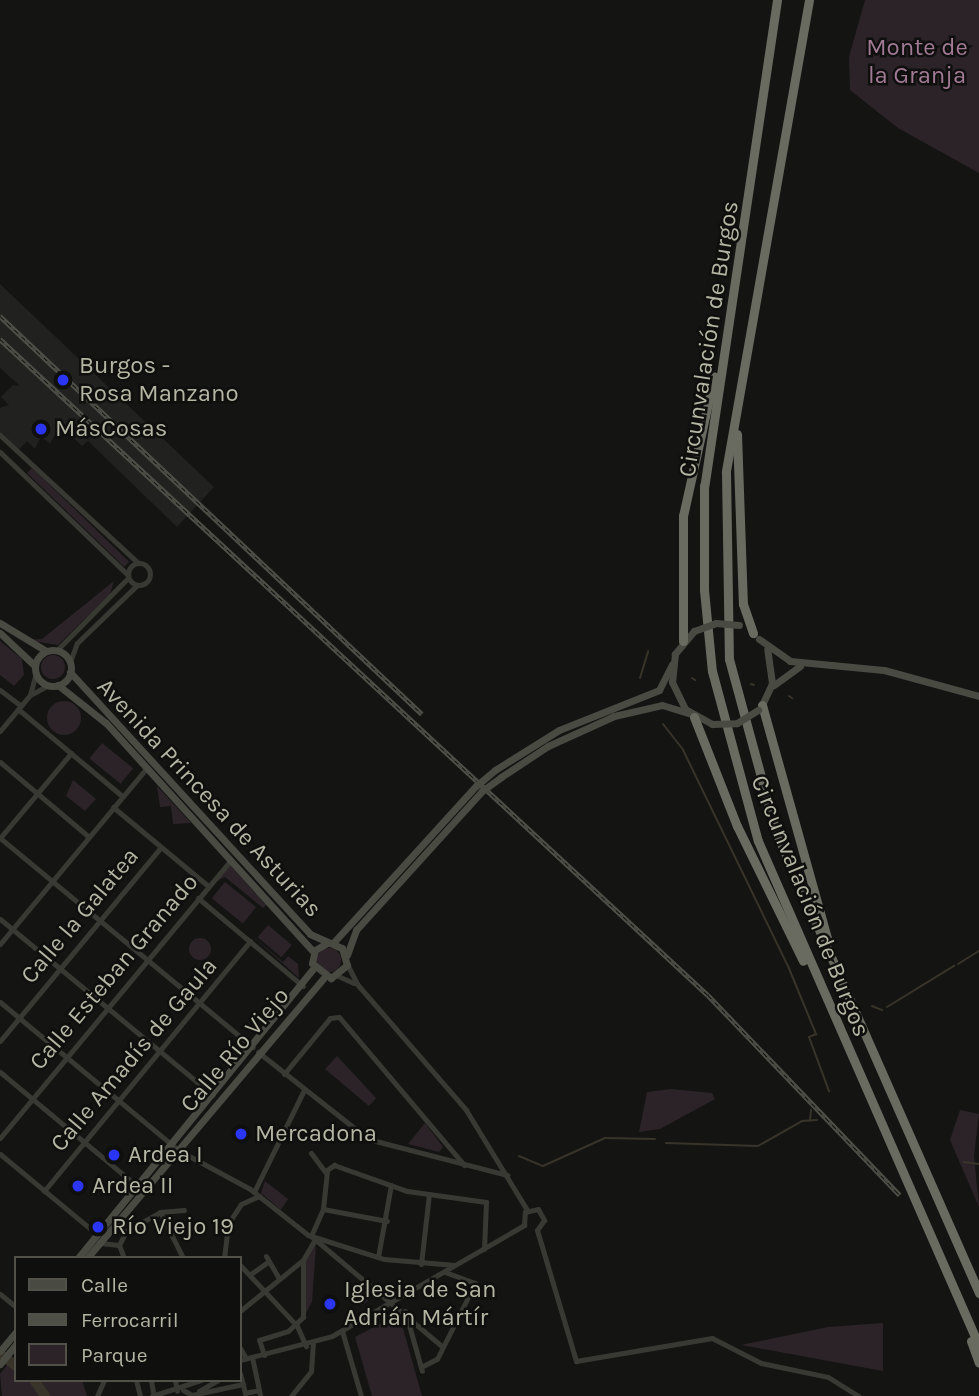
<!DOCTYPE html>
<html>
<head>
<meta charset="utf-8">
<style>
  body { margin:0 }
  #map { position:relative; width:979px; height:1396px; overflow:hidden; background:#141413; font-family:Karla,sans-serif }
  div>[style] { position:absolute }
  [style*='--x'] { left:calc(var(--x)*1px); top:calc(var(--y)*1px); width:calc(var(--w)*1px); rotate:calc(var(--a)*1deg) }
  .built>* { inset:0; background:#21211f }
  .green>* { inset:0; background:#2c2329; transform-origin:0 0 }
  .round { border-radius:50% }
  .stream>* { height:2px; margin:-1px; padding:0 1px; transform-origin:1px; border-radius:1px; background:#383429 }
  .river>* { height:10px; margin:-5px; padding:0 5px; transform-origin:5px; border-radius:5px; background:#383429 }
  .street>* { height:5px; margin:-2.5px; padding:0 2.5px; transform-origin:2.5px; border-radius:2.5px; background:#393934 }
  .street>.ring { margin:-2.5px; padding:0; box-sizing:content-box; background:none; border:5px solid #393934; border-radius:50% }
  .secondary>* { height:7px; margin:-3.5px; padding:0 3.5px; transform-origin:3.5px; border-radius:3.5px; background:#494a42 }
  .secondary>.ring { margin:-3.5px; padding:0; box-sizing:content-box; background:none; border:7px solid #494a42; border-radius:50% }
  .highway>* { height:9px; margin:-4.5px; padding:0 4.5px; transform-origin:4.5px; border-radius:4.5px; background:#6a6b60 }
  .rail>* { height:4.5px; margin-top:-2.25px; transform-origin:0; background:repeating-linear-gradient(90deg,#0f0f0e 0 5px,#4e4f47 0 10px); box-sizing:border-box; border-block:2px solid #4e4f47 }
  .secondary-bridge>* { height:7px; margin:-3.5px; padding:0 3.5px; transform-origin:3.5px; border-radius:3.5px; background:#494a42 }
  .dots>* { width:19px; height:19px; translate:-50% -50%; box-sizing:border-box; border:4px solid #0f0f0e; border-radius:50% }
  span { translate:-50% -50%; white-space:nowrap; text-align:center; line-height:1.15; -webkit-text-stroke:5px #0f0f0e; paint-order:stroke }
  .park-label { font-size:24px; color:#a17a94 }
  .street-label { font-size:24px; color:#b5b5a4 }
  .poi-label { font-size:24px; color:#b5b5a4 }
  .left { translate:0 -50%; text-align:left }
  .legend { position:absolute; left:14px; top:1256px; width:228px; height:126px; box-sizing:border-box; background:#0f0f0e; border:2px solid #51514a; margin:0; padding:9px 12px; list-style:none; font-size:21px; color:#b5b5a4 }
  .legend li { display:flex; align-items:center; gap:14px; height:35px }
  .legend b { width:35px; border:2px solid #51514a }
</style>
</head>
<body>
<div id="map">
  <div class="built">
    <i style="clip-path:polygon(0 284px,214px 487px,177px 527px,88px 441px,82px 446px,60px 425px,50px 444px,41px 436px,35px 449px,27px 441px,18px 451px,0 434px,0 408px,9px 405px,1px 397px,13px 385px,20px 386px,0 368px)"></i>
  </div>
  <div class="green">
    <i style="clip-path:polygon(865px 0,979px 0,979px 173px,898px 128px,850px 90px,849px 57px)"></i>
    <i style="left:32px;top:468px;width:135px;height:7px;rotate:44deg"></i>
    <i style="clip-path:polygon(114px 581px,110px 594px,58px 645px,27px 640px,42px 639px)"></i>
    <i style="clip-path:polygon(0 641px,22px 659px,24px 675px,14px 686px,0 675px)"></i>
    <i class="round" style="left:41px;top:655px;width:24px;height:24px"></i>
    <i class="round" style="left:47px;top:701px;width:34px;height:34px"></i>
    <i style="left:102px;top:743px;width:40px;height:20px;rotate:39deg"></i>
    <i style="clip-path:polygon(73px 780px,96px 799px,85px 811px,66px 796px)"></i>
    <i style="clip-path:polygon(157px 786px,191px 823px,173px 824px,171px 806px,160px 807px)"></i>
    <i style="clip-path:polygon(230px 865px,266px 905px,263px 908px,225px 877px,215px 882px)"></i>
    <i style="left:225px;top:882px;width:40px;height:21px;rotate:39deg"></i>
    <i style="left:268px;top:925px;width:31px;height:16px;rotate:40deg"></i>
    <i style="clip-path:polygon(251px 935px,283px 962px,288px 956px,298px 964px,299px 978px)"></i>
    <i class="round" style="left:189px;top:938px;width:22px;height:22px"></i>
    <i class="round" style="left:317px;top:948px;width:24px;height:24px"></i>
    <i style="clip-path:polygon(337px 1056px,376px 1098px,369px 1106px,325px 1069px)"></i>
    <i style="clip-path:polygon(671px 1089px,712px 1093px,715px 1099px,660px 1129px,639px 1132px,647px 1092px)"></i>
    <i style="clip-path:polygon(960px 1110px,979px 1114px,974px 1156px,979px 1207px,950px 1140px)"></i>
    <i style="clip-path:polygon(425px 1123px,443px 1147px,439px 1152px,408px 1144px)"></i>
    <i style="clip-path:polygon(265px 1181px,288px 1199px,281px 1210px,261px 1193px)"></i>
    <i style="clip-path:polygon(316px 1244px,312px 1302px,306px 1313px,306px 1260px)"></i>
    <i class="round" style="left:348px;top:1283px;width:22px;height:22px"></i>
    <i style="clip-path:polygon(399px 1314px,422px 1396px,372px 1396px,355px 1337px)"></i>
    <i style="clip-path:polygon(883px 1323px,883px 1371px,741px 1345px,828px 1327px)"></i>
    <i style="clip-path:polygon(16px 1354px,16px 1380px,82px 1380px,87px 1396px,2px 1396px,0 1374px)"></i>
  </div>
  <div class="stream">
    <i style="--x:640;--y:678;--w:28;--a:-73"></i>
    <i style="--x:692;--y:678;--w:4;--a:34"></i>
    <i style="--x:751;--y:684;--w:3;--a:18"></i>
    <i style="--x:789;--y:696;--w:4;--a:34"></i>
    <i style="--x:663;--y:724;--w:33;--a:52"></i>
    <i style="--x:683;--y:750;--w:240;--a:64.1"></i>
    <i style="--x:788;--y:966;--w:74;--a:67.6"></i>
    <i style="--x:816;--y:1034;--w:8;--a:157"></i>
    <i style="--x:809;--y:1037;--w:58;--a:69.7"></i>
    <i style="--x:958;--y:964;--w:25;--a:-32"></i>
    <i style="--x:872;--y:1006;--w:11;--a:22"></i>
    <i style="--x:887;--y:1007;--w:79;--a:-31.5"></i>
    <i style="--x:810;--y:1120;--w:10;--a:-84"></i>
    <i style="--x:666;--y:1143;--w:92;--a:1.9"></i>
    <i style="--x:758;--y:1146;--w:51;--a:-29.6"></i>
    <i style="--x:802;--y:1121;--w:15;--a:-4"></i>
    <i style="--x:519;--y:1156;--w:26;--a:23"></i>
    <i style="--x:543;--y:1166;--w:68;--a:-24.3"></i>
    <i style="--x:605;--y:1138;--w:50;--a:1.1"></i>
    <i style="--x:964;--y:1162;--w:15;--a:8"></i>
  </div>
  <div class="river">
    <i style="--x:0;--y:1354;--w:20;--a:37"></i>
    <i style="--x:34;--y:1380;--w:19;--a:55"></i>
  </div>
  <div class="street">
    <i style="--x:0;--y:435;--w:187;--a:42.8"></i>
    <i style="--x:0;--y:452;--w:178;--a:43.9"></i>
    <i class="ring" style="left:128px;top:563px;width:17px;height:17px"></i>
    <i style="--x:57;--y:650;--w:101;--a:-45.4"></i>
    <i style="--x:70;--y:662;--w:20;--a:-70"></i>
    <i style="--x:77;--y:643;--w:83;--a:-44"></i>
    <i style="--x:0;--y:690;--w:26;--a:37"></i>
    <i style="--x:30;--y:695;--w:21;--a:-28"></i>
    <i style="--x:18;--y:709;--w:136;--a:39.9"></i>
    <i style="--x:0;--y:731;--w:47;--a:-50.2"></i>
    <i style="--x:30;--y:695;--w:24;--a:-75"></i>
    <i style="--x:0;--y:762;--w:116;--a:40.1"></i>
    <i style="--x:113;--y:807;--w:124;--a:39.7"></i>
    <i style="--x:0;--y:838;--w:328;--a:39.6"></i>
    <i style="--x:0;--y:838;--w:111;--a:-50.1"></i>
    <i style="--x:198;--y:898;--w:137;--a:40"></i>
    <i style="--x:0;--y:919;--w:276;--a:39.6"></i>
    <i style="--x:0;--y:944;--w:226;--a:-50.2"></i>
    <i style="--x:347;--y:964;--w:22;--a:63"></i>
    <i style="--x:357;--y:984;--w:167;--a:49.1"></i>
    <i style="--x:466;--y:1110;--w:117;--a:58.6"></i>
    <i style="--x:338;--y:976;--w:17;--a:24"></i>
    <i style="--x:0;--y:1002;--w:231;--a:39.7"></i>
    <i style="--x:178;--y:1150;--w:82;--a:28.4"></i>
    <i style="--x:250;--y:1189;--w:74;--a:38.4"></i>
    <i style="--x:308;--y:1235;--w:80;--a:17.5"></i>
    <i style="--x:384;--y:1259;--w:71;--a:4.8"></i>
    <i style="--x:0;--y:1041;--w:252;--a:-50.3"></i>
    <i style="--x:258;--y:1052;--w:140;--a:38.3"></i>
    <i style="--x:368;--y:1139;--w:144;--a:14.5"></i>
    <i style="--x:0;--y:1072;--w:178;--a:39.8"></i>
    <i style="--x:284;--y:1074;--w:72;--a:-50.6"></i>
    <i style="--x:330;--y:1018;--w:9;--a:-6"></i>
    <i style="--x:339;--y:1017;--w:194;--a:49.8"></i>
    <i style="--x:0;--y:1138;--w:359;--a:-50.3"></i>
    <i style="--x:311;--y:1153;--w:25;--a:53"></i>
    <i style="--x:0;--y:1154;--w:119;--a:39.6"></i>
    <i style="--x:44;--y:1191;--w:324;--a:-50.5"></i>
    <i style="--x:254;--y:1192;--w:114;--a:-63.9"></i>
    <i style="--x:323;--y:1209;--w:65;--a:10.6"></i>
    <i style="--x:160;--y:1212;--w:51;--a:63.4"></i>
    <i style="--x:524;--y:1225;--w:13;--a:-86"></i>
    <i style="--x:525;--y:1212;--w:13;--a:-13"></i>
    <i style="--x:538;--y:1209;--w:13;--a:61"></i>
    <i style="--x:544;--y:1220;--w:12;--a:125"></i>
    <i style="--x:537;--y:1230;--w:137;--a:73.4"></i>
    <i style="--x:576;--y:1361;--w:138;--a:-9.6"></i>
    <i style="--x:712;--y:1338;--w:55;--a:27"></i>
    <i style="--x:761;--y:1363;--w:68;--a:11.8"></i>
    <i style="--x:828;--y:1377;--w:36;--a:32"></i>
    <i style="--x:311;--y:1236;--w:30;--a:-66"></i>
    <i style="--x:323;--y:1209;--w:39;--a:-84"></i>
    <i style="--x:327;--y:1170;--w:9;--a:-36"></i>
    <i style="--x:334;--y:1165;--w:77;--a:19.6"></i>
    <i style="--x:407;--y:1191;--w:80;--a:7.9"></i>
    <i style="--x:486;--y:1202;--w:47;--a:92.4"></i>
    <i style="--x:311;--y:1236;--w:172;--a:40.1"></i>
    <i style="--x:100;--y:1243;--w:19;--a:6"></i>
    <i style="--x:119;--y:1245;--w:16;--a:-63"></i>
    <i style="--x:126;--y:1231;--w:39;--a:-29"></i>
    <i style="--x:160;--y:1212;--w:24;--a:-5"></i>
    <i style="--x:119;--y:1245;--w:14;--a:69"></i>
    <i style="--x:266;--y:1256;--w:24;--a:60"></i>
    <i style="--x:378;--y:1257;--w:73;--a:-79.8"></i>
    <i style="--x:224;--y:1258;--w:34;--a:-83"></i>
    <i style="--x:228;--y:1224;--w:24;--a:-57"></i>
    <i style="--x:241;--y:1204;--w:20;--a:-24"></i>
    <i style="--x:421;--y:1264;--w:70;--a:-83.5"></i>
    <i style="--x:240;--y:1265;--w:83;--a:46.9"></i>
    <i style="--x:297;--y:1326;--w:22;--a:66"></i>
    <i style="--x:252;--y:1273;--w:19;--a:-35"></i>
    <i style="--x:0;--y:1294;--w:21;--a:39"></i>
    <i style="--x:240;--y:1311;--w:81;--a:-39"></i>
    <i style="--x:405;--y:1311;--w:62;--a:74.2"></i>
    <i style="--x:342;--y:1331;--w:68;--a:73.7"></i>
    <i style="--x:240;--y:1348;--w:12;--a:59"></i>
    <i style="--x:264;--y:1355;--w:16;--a:-108"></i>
    <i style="--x:259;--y:1340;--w:30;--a:-17"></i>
    <i style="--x:288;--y:1331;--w:21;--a:-43"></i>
    <i style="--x:303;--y:1317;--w:57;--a:-90"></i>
    <i style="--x:303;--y:1260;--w:24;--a:-60"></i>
    <i style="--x:252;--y:1357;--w:40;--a:78"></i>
    <i style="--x:240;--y:1360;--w:95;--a:-14.6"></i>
    <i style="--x:332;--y:1336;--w:222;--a:-30"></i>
    <i style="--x:421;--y:1367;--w:18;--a:-27"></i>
    <i style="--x:437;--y:1359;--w:85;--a:-63.4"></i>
    <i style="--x:475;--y:1283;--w:33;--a:-160"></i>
    <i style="--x:240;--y:1373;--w:21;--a:76"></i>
    <i style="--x:245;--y:1393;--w:14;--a:-12"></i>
    <i style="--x:136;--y:1380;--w:16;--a:76"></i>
    <i style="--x:151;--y:1380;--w:12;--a:81"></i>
    <i style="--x:175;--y:1380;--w:11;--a:80"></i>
    <i style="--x:183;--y:1390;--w:10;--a:29"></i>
    <i style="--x:192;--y:1395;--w:52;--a:-12.2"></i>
    <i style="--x:199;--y:1391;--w:22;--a:-30"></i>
    <i style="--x:97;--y:1396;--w:17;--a:-66"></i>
    <i style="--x:152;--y:1396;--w:52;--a:-18.1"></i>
    <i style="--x:291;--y:1396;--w:32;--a:-51"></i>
    <i style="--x:311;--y:1371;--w:27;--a:-86"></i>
  </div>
  <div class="secondary">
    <i style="--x:0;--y:623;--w:54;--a:31.3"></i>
    <i style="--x:694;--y:631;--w:30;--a:130"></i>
    <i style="--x:675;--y:654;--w:28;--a:96"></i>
    <i style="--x:672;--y:682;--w:30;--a:64"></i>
    <i style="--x:685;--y:709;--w:31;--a:29"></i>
    <i style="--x:0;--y:633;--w:48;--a:43.3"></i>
    <i style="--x:759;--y:639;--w:38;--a:35"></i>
    <i style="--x:790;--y:661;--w:94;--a:5.5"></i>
    <i style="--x:884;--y:670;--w:98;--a:15.3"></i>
    <i class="ring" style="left:35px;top:650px;width:29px;height:29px"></i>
    <i style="--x:70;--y:672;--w:355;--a:47.5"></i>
    <i style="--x:310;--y:934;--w:35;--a:24"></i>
    <i style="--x:342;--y:948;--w:18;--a:74"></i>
    <i style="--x:347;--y:965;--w:21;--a:141"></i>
    <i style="--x:331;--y:978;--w:24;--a:-142"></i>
    <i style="--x:312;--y:963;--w:13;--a:-77"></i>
    <i style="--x:315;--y:950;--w:14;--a:-30"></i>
    <i style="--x:58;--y:685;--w:61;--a:38.4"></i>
    <i style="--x:106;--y:723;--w:309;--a:47.8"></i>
    <i style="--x:774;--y:685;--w:32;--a:-36"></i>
    <i style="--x:761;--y:707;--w:26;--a:-65"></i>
    <i style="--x:772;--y:683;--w:34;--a:-98"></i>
    <i style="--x:495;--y:770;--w:75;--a:-32"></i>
    <i style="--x:559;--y:730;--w:108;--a:-21.8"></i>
    <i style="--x:659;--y:690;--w:29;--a:-63"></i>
    <i style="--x:501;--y:777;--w:56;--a:-33.4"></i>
    <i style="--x:548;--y:746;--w:72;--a:-24.4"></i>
    <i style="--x:614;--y:716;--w:49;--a:-12.9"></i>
    <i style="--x:662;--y:705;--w:28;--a:17"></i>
    <i style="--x:333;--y:943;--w:212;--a:-47.7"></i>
    <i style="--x:347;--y:955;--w:27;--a:-70"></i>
    <i style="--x:356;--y:930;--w:188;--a:-47.8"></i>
    <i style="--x:78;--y:1258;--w:372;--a:-50.9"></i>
    <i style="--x:87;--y:1258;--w:367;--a:-49.8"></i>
    <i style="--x:0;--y:1351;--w:25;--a:-50"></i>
    <i style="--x:0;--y:1364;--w:26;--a:-51"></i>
  </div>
  <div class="highway">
    <i style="--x:777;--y:0;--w:491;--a:98.5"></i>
    <i style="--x:704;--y:486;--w:104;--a:90"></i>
    <i style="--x:704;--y:590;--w:81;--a:84.4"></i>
    <i style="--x:712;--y:671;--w:176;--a:74.9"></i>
    <i style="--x:758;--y:841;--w:551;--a:66.36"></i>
    <i style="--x:809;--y:0;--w:479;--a:100"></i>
    <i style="--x:726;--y:472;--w:187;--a:89.1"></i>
    <i style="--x:729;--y:659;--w:179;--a:74.8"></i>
    <i style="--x:776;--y:832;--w:504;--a:66.23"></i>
    <i style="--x:737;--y:434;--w:170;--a:88"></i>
    <i style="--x:743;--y:604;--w:31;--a:71"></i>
    <i style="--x:683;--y:641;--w:125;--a:-90"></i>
    <i style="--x:683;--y:516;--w:143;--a:-77.5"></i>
    <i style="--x:762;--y:705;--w:242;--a:74.4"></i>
    <i style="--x:694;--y:717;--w:117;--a:68.5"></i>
    <i style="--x:737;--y:826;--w:150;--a:63.9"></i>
    <i style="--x:971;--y:1341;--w:23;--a:70"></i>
  </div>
  <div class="rail">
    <i style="--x:0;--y:316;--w:580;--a:43.32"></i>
    <i style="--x:0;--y:339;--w:965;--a:42.82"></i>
    <i style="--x:708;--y:995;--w:277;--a:46.2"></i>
  </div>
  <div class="secondary-bridge">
    <i style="--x:694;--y:631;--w:23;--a:-20"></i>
    <i style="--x:716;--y:623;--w:23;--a:5"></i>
    <i style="--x:712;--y:724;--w:25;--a:-2"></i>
    <i style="--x:737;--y:723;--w:25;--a:-32"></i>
    <i style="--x:476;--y:786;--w:25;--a:-40"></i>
    <i style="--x:482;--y:791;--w:24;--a:-36"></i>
  </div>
  <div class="dots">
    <i style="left:63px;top:380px;background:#2a35f5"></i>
    <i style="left:41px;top:429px;background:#2a35f5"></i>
    <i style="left:241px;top:1134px;background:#2a35f5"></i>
    <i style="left:114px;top:1155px;background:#2a35f5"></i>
    <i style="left:78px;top:1186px;background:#2a35f5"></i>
    <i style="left:98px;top:1227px;background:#2a35f5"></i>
    <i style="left:330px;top:1304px;background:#2a35f5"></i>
  </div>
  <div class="park-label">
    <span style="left:917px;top:62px">Monte de<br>la Granja</span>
  </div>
  <div class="street-label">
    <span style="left:709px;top:339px;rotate:-81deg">Circunvalación de Burgos</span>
    <span style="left:209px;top:798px;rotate:47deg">Avenida Princesa de Asturias</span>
    <span style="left:810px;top:906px;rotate:68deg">Circunvalación de Burgos</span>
    <span style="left:80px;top:916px;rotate:-50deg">Calle la Galatea</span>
    <span style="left:114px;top:972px;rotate:-50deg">Calle Esteban Granado</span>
    <span style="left:235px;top:1050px;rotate:-50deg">Calle Río Viejo</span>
    <span style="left:134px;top:1055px;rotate:-50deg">Calle Amadís de Gaula</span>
  </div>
  <div class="poi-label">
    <span class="left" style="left:79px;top:380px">Burgos -<br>Rosa Manzano</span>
    <span class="left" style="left:55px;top:429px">MásCosas</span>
    <span class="left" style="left:255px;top:1134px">Mercadona</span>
    <span class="left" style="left:128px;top:1155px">Ardea I</span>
    <span class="left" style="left:92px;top:1186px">Ardea II</span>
    <span class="left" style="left:112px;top:1227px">Río Viejo 19</span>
    <span class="left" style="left:344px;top:1304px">Iglesia de San<br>Adrián Mártír</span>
  </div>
  <ul class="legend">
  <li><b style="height:9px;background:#494a42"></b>Calle</li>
  <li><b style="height:9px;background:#4e4f47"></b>Ferrocarril</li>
  <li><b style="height:19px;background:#2c2329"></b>Parque</li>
  </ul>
</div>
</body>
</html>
